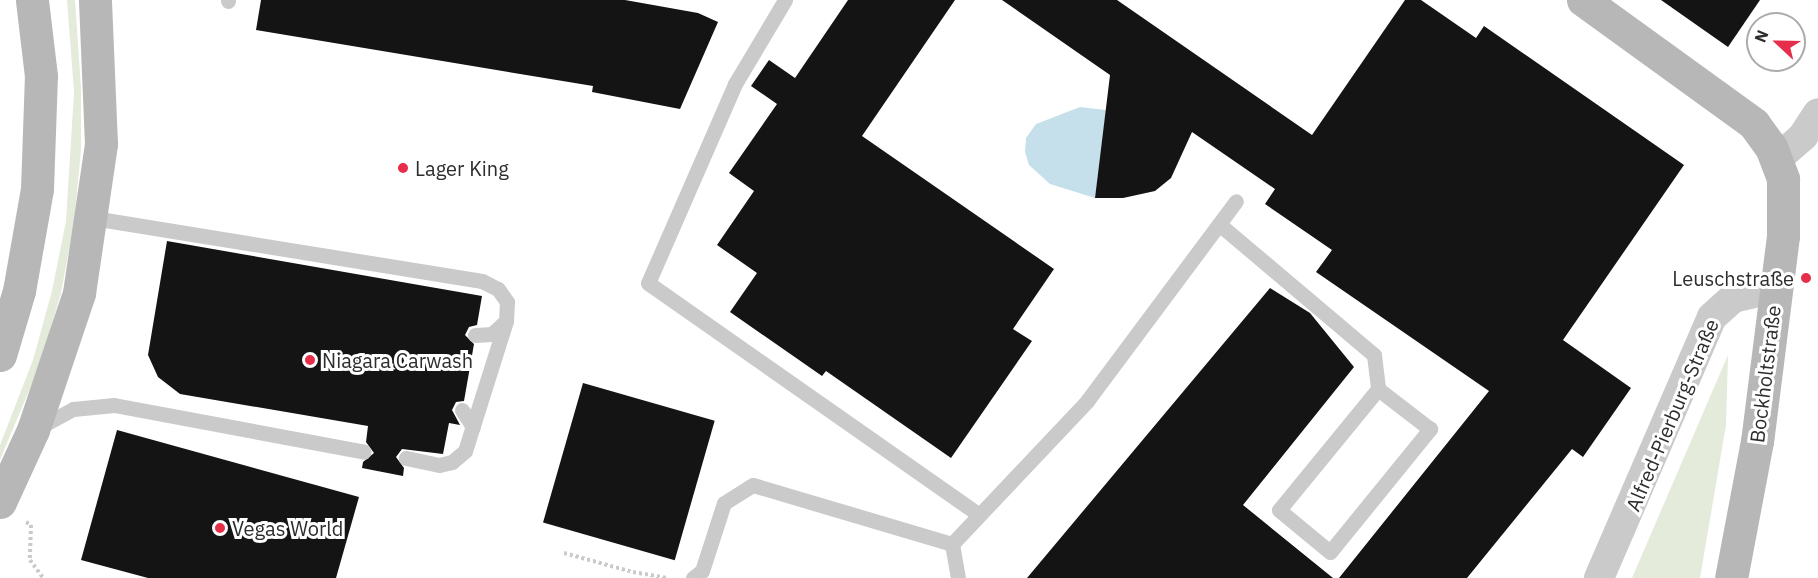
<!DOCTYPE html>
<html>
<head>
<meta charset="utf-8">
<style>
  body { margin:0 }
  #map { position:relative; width:1818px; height:578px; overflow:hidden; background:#fff; font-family:"IBM Plex Sans",sans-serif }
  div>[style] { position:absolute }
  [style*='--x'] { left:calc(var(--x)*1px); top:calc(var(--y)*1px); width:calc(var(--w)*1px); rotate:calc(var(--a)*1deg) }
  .green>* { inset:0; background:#e4ebda }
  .water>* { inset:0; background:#c5dfeb }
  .building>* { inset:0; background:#141414; transform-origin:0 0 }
  .path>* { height:4px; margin-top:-2px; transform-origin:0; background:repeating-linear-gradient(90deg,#cacaca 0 3px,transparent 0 6px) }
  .lane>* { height:15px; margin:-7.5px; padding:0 7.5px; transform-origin:7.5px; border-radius:7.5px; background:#cacaca }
  .street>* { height:30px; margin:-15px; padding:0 15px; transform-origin:15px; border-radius:15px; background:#cacaca }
  .secondary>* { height:33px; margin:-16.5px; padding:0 16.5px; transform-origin:16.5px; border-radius:16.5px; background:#b7b7b7 }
  .dots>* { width:16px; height:16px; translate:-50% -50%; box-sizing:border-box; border:3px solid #fff; border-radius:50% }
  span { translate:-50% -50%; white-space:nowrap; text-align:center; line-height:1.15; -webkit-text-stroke:6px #fff; paint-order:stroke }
  .poi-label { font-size:20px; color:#2d2d2d }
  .left { translate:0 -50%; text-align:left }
  .right { translate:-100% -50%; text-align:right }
  .street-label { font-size:20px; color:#2d2d2d }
  .north { position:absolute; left:1746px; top:12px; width:60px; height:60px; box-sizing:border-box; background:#fff; border:2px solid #ababab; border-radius:50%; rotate:292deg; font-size:16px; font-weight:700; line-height:24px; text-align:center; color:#2d2d2d }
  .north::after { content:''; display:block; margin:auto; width:21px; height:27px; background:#e62d49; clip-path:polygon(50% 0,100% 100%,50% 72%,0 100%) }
</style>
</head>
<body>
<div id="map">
  <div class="green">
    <i style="clip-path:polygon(67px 0,75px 0,81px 88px,81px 150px,74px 223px,61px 293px,41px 362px,0 460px,0 445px,33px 360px,52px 291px,66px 221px,74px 92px)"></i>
    <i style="clip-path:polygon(1728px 355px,1726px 425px,1700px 578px,1632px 578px)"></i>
  </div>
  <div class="water">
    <i style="clip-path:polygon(1080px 107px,1106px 110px,1095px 198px,1050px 184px,1029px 165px,1025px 152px,1026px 138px,1036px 124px)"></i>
  </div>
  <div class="building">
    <i style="clip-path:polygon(261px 0,625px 0,698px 13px,718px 22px,680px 109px,592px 92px,593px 86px,256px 30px)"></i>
    <i style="clip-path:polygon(848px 0,955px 0,862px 136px,1054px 269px,1013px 329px,1032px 341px,951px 458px,826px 371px,822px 376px,730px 312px,757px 273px,717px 245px,754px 191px,729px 173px,777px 104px,751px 86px,769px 60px,795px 78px)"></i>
    <i style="clip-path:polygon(1002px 0,1117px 0,1312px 135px,1405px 0,1421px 0,1476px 38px,1484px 26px,1684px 165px,1563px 340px,1631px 388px,1583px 457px,1572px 449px,1467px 578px,1339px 578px,1489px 391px,1316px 272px,1332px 250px,1265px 204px,1275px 189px,1192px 132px,1171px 178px,1155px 191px,1123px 198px,1095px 198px,1110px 75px)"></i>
    <i style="clip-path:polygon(1661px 0,1760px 0,1728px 47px)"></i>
    <i style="clip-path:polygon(167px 241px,482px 296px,477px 325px,469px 327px,465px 335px,474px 344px,464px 401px,456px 402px,452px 410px,460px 425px,449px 423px,443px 454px,402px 449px,396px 457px,404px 468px,403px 476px,362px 468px,363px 462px,374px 453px,366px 442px,368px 426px,180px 394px,158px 377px,148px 355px)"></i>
    <i style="clip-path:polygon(1270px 288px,1310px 313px,1354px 367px,1243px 505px,1333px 578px,1027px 578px)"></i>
    <i style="left:583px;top:383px;width:137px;height:145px;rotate:16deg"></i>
    <i style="clip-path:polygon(117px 430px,359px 497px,336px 578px,148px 578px,81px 560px)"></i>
  </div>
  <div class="path">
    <i style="--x:26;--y:522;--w:6;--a:31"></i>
    <i style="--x:31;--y:525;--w:35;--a:92"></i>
    <i style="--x:30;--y:560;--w:22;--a:54"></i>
    <i style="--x:564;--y:553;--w:72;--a:15.4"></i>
    <i style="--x:633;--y:572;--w:36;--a:10"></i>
  </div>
  <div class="lane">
    <i style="--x:785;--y:0;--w:98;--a:120.8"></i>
    <i style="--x:735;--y:84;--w:217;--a:113.6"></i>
    <i style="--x:648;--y:283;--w:404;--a:35"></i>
    <i style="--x:228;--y:1;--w:1;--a:-90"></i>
    <i style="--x:93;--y:218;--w:394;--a:9.2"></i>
    <i style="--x:482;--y:281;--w:18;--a:27"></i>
    <i style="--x:498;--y:289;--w:16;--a:55"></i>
    <i style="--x:507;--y:302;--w:19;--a:93"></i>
    <i style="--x:506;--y:321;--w:136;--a:107.5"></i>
    <i style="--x:465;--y:451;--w:17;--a:140"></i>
    <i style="--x:452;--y:462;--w:13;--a:167"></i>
    <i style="--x:439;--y:465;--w:34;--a:-168"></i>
    <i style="--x:1219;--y:224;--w:203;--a:40.2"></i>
    <i style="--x:1374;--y:355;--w:34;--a:83"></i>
    <i style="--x:1378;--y:389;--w:156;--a:129.3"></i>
    <i style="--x:1279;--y:510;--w:66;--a:39.5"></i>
    <i style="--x:1330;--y:552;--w:159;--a:-50.9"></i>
    <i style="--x:1430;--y:429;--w:66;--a:-142.4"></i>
    <i style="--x:475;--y:335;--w:17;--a:-3"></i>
    <i style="--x:492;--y:334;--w:19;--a:-43"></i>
    <i style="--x:462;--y:410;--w:20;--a:57"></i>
    <i style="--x:36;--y:429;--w:42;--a:-28.4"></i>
    <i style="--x:73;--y:409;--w:41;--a:-5.6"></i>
    <i style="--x:114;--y:405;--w:254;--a:10.6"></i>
    <i style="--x:693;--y:578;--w:11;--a:-38"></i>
    <i style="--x:702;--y:571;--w:71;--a:-72.1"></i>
    <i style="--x:724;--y:503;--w:34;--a:-32"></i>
    <i style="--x:753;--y:485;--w:208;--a:16.5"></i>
    <i style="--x:958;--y:578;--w:35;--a:-100"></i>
    <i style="--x:952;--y:544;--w:197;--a:-46.6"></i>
    <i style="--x:1087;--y:401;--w:249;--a:-53.3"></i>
  </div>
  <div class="street">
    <i style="--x:1777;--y:159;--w:35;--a:-41"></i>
    <i style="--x:1803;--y:136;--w:27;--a:-57"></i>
    <i style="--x:1599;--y:578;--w:284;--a:-66.6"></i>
    <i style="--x:1712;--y:317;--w:28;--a:-42"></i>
    <i style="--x:1733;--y:298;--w:44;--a:-13.1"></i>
  </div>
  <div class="secondary">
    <i style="--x:1583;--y:0;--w:211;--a:35.9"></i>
    <i style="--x:1754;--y:124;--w:29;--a:54"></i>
    <i style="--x:1771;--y:147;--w:34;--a:69"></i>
    <i style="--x:1783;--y:179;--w:57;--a:90"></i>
    <i style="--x:1783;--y:236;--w:207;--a:97.2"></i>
    <i style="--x:1757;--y:441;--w:139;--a:100.7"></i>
    <i style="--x:0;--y:355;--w:67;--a:-73.5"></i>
    <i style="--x:19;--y:291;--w:104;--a:-80"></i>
    <i style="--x:37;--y:189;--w:113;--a:-88"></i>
    <i style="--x:41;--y:76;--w:77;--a:-96.8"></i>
    <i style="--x:0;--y:502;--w:79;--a:-65.4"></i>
    <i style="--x:33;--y:430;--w:145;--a:-71.4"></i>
    <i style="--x:79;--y:293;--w:151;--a:-81.6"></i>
    <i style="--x:101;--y:144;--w:144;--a:-92.4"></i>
  </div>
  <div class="dots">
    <i style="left:403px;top:168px;background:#e62d49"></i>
    <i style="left:1806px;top:278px;background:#e62d49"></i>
    <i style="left:310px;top:360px;background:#e62d49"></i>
    <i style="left:220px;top:528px;background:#e62d49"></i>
  </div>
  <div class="poi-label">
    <span class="left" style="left:415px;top:168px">Lager King</span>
    <span class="right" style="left:1794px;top:278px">Leuschstraße</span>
    <span class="left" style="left:322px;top:360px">Niagara Carwash</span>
    <span class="left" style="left:232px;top:528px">Vegas World</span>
  </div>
  <div class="street-label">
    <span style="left:1765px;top:374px;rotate:-83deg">Bockholtstraße</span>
    <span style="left:1672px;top:415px;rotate:-67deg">Alfred-Pierburg-Straße</span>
  </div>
  <div class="north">N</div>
</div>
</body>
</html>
